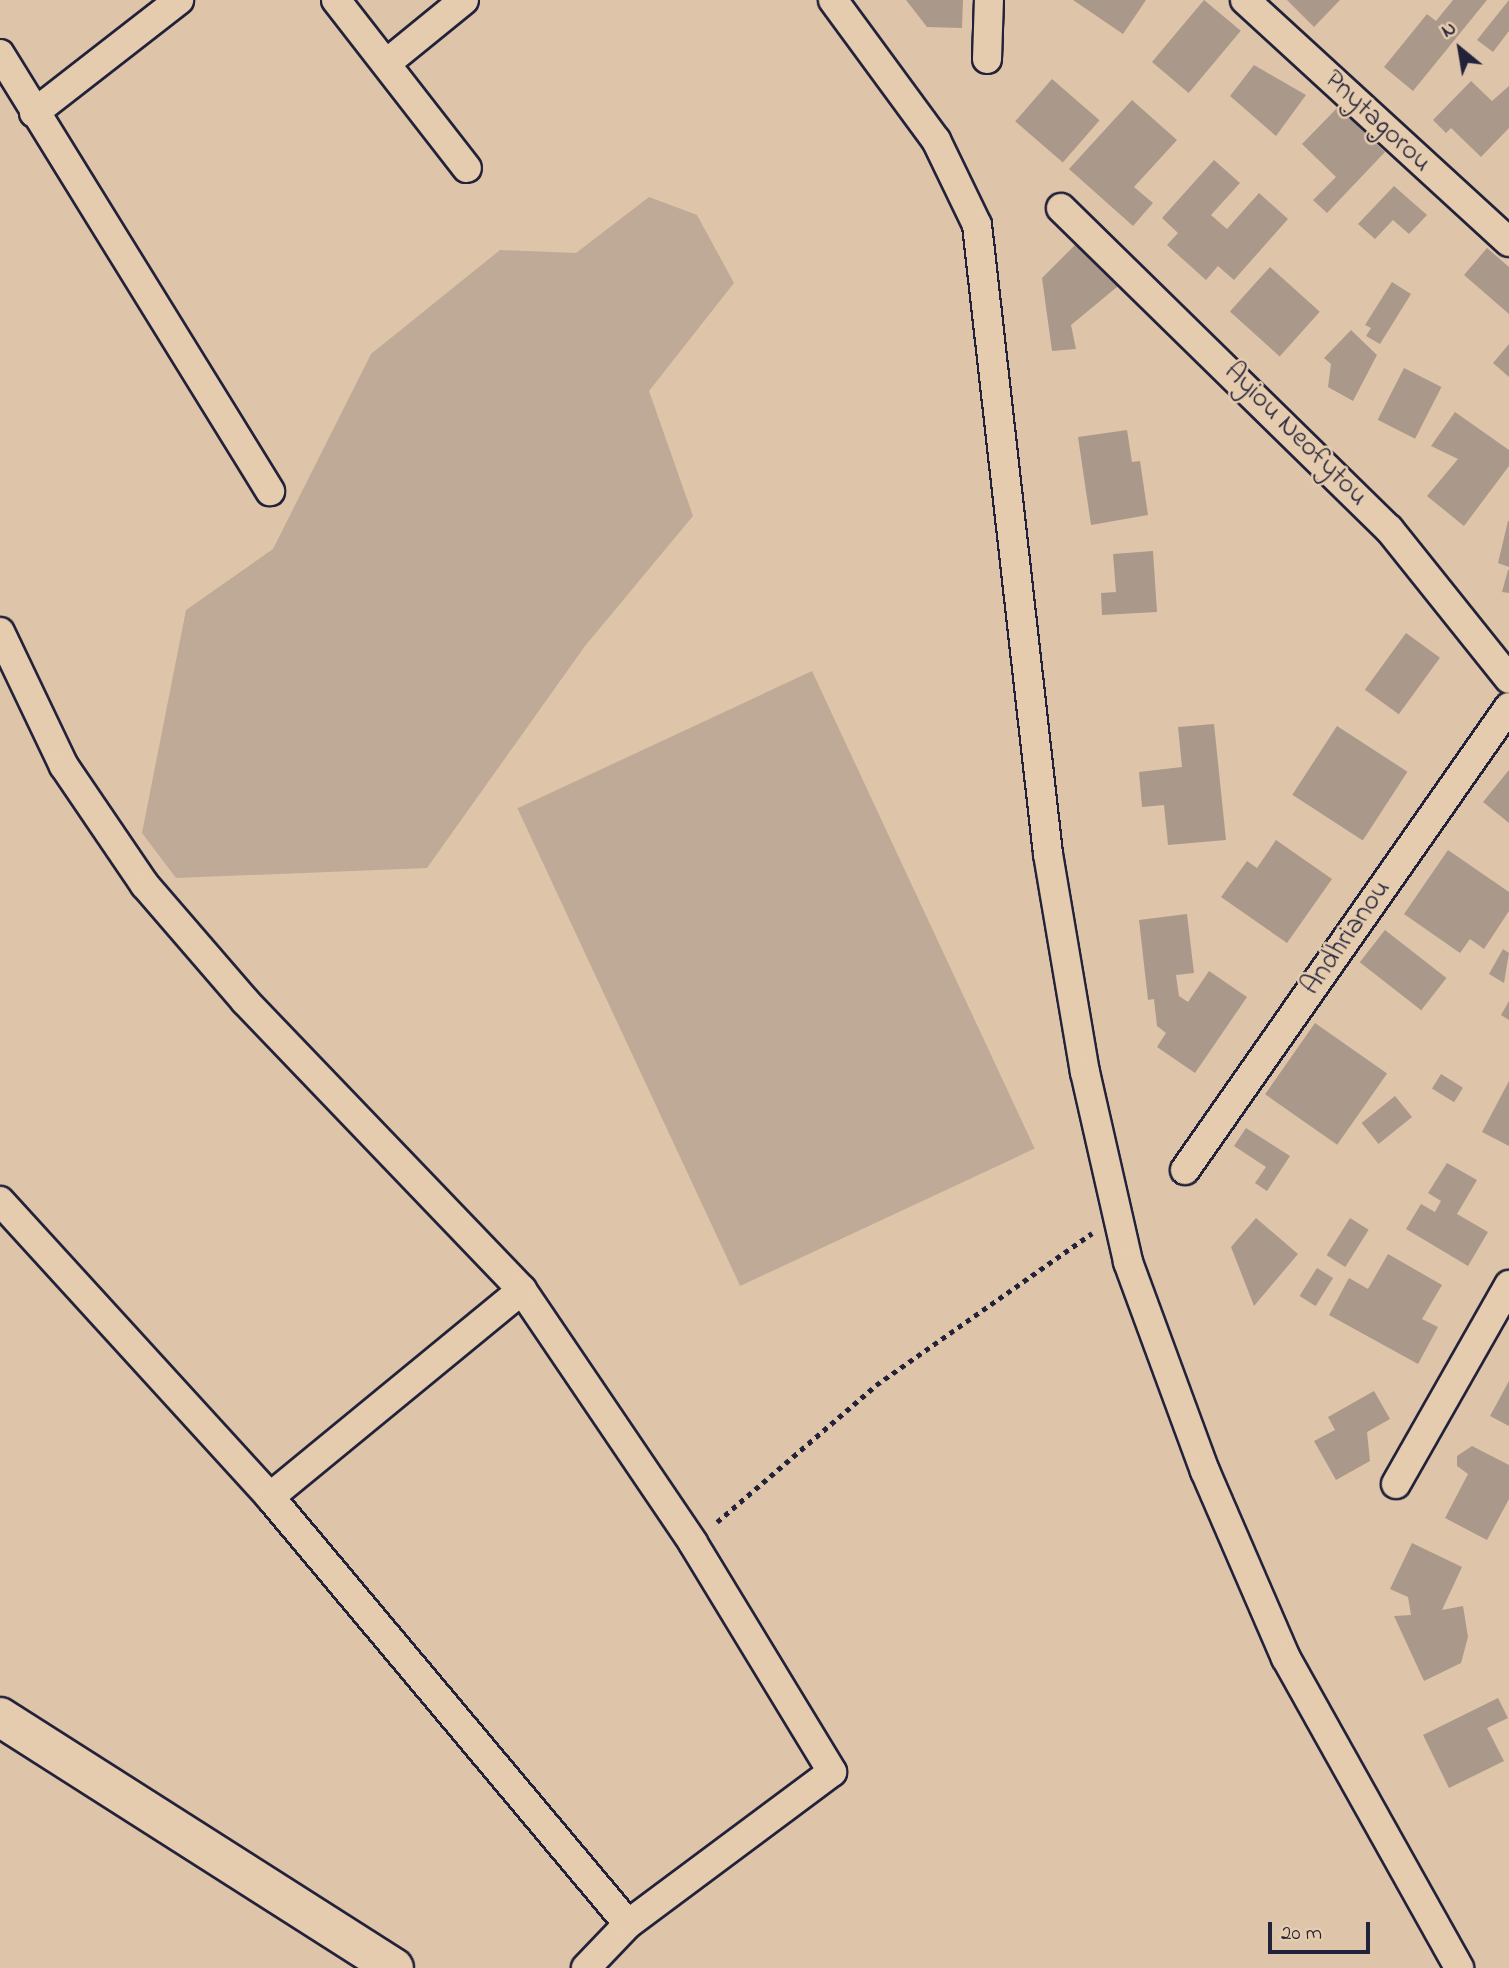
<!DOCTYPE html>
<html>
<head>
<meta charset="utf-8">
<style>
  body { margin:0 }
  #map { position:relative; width:1509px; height:1968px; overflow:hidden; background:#dec5a9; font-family:"Indie Flower",sans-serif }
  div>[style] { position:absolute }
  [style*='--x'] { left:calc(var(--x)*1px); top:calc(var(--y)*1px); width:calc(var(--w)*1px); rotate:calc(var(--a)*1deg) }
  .green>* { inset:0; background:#bfaa97; transform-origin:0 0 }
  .building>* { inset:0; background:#aa988a; transform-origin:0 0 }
  .path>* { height:4.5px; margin-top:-2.25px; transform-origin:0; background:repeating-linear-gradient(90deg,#22223b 0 5px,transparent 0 10px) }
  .roads { filter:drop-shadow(2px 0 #22223b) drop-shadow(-2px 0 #22223b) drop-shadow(0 2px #22223b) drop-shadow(0 -2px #22223b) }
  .street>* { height:28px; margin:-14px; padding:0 14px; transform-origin:14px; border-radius:14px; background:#e6ccae }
  .secondary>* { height:38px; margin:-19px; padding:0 19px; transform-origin:19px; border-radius:19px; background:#e6ccae }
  span { translate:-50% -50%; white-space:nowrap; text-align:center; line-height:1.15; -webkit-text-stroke:5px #e6ccae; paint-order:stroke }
  .street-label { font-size:28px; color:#22223b }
  .north { position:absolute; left:1425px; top:14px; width:70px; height:70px; -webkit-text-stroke:5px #e6ccae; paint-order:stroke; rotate:330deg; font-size:19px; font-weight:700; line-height:28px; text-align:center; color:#22223b }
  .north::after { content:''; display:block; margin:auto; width:24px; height:32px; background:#22223b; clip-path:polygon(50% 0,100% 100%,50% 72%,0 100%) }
  .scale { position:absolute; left:1268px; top:1922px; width:102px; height:32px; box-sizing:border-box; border:4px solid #22223b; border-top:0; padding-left:9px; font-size:21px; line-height:24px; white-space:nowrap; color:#22223b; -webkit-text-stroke:5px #e6ccae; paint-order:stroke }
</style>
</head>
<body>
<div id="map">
  <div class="green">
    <i style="clip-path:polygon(649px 197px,697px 215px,734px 283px,649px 391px,693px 516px,585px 646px,427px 868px,176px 878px,142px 833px,186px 610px,273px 549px,371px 354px,500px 250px,576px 253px)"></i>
    <i style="left:812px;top:671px;width:527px;height:325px;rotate:65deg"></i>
  </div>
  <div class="building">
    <i style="clip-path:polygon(906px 0,963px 0,962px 28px,927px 27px)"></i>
    <i style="clip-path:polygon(1073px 0,1146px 0,1123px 34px)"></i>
    <i style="left:1204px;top:0;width:48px;height:81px;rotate:40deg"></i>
    <i style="clip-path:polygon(1287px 0,1340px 0,1314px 27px)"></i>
    <i style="clip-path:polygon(1453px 0,1487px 0,1413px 91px,1384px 67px,1427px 14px,1436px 21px)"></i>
    <i style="clip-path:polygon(1509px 0,1509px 31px,1493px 52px,1477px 40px)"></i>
    <i style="clip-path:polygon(1254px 65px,1306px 95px,1276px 136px,1230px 96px)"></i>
    <i style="left:1052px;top:79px;width:63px;height:56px;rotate:41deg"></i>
    <i style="clip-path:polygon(1471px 81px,1492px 101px,1509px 86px,1509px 128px,1481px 157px,1451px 128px,1446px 133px,1433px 120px)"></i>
    <i style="clip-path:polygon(1132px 100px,1177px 140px,1134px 187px,1153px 203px,1133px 226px,1069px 169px)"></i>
    <i style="clip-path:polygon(1338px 107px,1385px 152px,1327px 213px,1313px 200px,1336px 177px,1302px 144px)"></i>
    <i style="clip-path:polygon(1214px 160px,1240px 183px,1211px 215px,1227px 229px,1259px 193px,1288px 219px,1234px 280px,1218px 266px,1206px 280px,1167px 245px,1178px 233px,1162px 218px)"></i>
    <i style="clip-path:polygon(1394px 186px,1427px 215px,1409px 234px,1393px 220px,1375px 239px,1358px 224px)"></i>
    <i style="clip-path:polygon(1079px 241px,1123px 282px,1071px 325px,1076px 349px,1052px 351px,1042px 278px)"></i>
    <i style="clip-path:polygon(1487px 248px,1509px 267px,1509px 314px,1464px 275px)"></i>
    <i style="left:1270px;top:267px;width:67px;height:60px;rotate:42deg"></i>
    <i style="clip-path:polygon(1392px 282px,1411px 294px,1380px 344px,1366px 336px,1371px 328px,1365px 325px)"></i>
    <i style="clip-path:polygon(1351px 330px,1377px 355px,1353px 401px,1328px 387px,1331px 364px,1324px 358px)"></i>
    <i style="clip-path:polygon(1509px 344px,1509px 377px,1493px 363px)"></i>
    <i style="left:1404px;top:368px;width:42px;height:58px;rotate:27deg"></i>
    <i style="clip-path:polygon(1455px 412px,1509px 450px,1509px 466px,1464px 526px,1427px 496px,1458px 459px,1431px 446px)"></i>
    <i style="clip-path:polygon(1127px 430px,1132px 462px,1140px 461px,1148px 515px,1091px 525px,1078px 437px)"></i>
    <i style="clip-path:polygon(1508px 521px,1509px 521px,1509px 567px,1498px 563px)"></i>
    <i style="clip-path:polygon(1153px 551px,1157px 612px,1102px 615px,1101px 593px,1116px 592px,1113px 554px)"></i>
    <i style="clip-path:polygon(1508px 570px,1509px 570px,1509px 593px,1502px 592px)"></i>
    <i style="left:1406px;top:633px;width:42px;height:70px;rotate:36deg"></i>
    <i style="clip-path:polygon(1214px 724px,1226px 840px,1168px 845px,1164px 805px,1142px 807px,1139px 772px,1182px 767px,1178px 727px)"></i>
    <i style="left:1337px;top:726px;width:84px;height:82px;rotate:33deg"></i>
    <i style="clip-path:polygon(1509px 770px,1509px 823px,1483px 802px)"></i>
    <i style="clip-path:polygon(1276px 840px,1332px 879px,1287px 943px,1221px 897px,1247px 861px,1257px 868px)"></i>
    <i style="clip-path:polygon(1448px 850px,1509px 892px,1509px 911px,1484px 949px,1470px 939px,1460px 953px,1404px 914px)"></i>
    <i style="clip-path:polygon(1187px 914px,1194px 973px,1176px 975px,1179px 996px,1188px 1002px,1209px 971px,1247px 997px,1195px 1073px,1157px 1047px,1166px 1033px,1157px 1026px,1154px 999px,1148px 1000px,1139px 920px)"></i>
    <i style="left:1385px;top:930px;width:78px;height:41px;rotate:38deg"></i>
    <i style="clip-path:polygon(1503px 949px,1509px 953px,1504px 983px,1489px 974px)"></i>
    <i style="clip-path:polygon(1509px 1001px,1509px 1020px,1501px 1015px)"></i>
    <i style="left:1315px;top:1023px;width:88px;height:87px;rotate:35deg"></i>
    <i style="left:1441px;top:1074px;width:26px;height:17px;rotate:32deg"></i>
    <i style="clip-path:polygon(1509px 1081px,1509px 1146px,1482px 1132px)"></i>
    <i style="left:1395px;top:1096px;width:27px;height:43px;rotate:51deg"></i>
    <i style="clip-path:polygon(1246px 1128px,1290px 1156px,1267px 1191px,1255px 1183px,1266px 1167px,1234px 1146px)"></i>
    <i style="clip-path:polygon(1447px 1163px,1477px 1180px,1457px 1214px,1488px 1232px,1468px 1266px,1406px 1229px,1421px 1204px,1435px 1212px,1441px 1201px,1428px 1193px)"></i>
    <i style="clip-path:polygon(1256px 1218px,1298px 1254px,1254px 1306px,1231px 1247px)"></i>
    <i style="left:1350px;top:1218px;width:22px;height:44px;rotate:32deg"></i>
    <i style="clip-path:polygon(1388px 1254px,1442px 1285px,1422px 1319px,1438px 1327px,1418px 1364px,1329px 1315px,1349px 1278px,1368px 1289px)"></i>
    <i style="left:1317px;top:1268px;width:19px;height:33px;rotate:32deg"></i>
    <i style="clip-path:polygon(1509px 1381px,1509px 1426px,1490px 1416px)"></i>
    <i style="clip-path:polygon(1374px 1391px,1390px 1419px,1367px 1432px,1370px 1461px,1336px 1480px,1314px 1441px,1335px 1430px,1328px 1417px)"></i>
    <i style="clip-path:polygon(1472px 1446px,1509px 1465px,1509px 1499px,1487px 1540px,1445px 1518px,1468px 1474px,1457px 1466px,1457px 1456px)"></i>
    <i style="clip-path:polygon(1412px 1543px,1462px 1567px,1442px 1610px,1463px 1606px,1468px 1637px,1461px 1663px,1424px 1681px,1394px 1616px,1411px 1615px,1408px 1597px,1390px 1589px)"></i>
    <i style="clip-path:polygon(1498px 1698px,1508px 1718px,1487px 1728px,1504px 1761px,1449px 1788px,1423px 1735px)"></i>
  </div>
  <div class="path">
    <i style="--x:717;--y:1522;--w:210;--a:-40.7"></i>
    <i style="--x:876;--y:1385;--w:264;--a:-35.1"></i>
  </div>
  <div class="roads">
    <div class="street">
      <i style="--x:336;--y:0;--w:213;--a:52.1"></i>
      <i style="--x:833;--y:0;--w:174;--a:53.7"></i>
      <i style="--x:936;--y:140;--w:94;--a:64.2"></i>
      <i style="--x:977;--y:225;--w:633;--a:83.56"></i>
      <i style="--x:1048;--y:854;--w:221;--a:80.4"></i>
      <i style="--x:1085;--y:1072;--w:195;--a:77.2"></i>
      <i style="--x:1128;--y:1262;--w:223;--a:69.8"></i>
      <i style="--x:1205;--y:1471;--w:204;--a:66.6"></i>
      <i style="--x:1286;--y:1658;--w:355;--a:60.8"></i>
      <i style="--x:1245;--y:0;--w:358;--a:42.5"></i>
      <i style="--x:0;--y:54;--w:514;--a:58.29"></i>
      <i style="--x:987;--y:59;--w:59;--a:-88.1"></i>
      <i style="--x:388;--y:62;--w:98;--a:-39.2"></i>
      <i style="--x:34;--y:113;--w:184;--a:-37.9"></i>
      <i style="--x:1061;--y:208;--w:459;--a:44.4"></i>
      <i style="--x:1389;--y:529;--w:192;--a:51.3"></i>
      <i style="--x:0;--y:632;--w:148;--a:64.5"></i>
      <i style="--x:64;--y:766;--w:144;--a:55.8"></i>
      <i style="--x:145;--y:885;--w:153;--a:49.2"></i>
      <i style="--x:245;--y:1001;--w:400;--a:46.2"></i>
      <i style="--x:522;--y:1290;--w:305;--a:55.9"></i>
      <i style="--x:693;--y:1543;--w:268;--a:58.7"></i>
      <i style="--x:832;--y:1772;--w:254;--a:143.3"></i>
      <i style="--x:628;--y:1924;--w:61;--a:133.7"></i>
      <i style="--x:1185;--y:1170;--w:565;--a:-55.02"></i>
      <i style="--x:0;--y:1201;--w:401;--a:47.6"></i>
      <i style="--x:270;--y:1497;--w:557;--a:50.02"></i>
      <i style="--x:1396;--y:1484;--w:229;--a:-60.4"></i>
      <i style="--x:270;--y:1497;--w:326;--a:-39.4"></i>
    </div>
    <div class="secondary">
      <i style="--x:0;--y:1717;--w:467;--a:32.5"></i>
    </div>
  </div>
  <div class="street-label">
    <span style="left:1377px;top:122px;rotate:43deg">Pnytagorou</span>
    <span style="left:1295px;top:435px;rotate:45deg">Ayiou Neofytou</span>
    <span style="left:1347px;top:938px;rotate:-55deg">Andhrianou</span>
  </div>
  <div class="north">N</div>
  <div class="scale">20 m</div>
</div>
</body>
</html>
